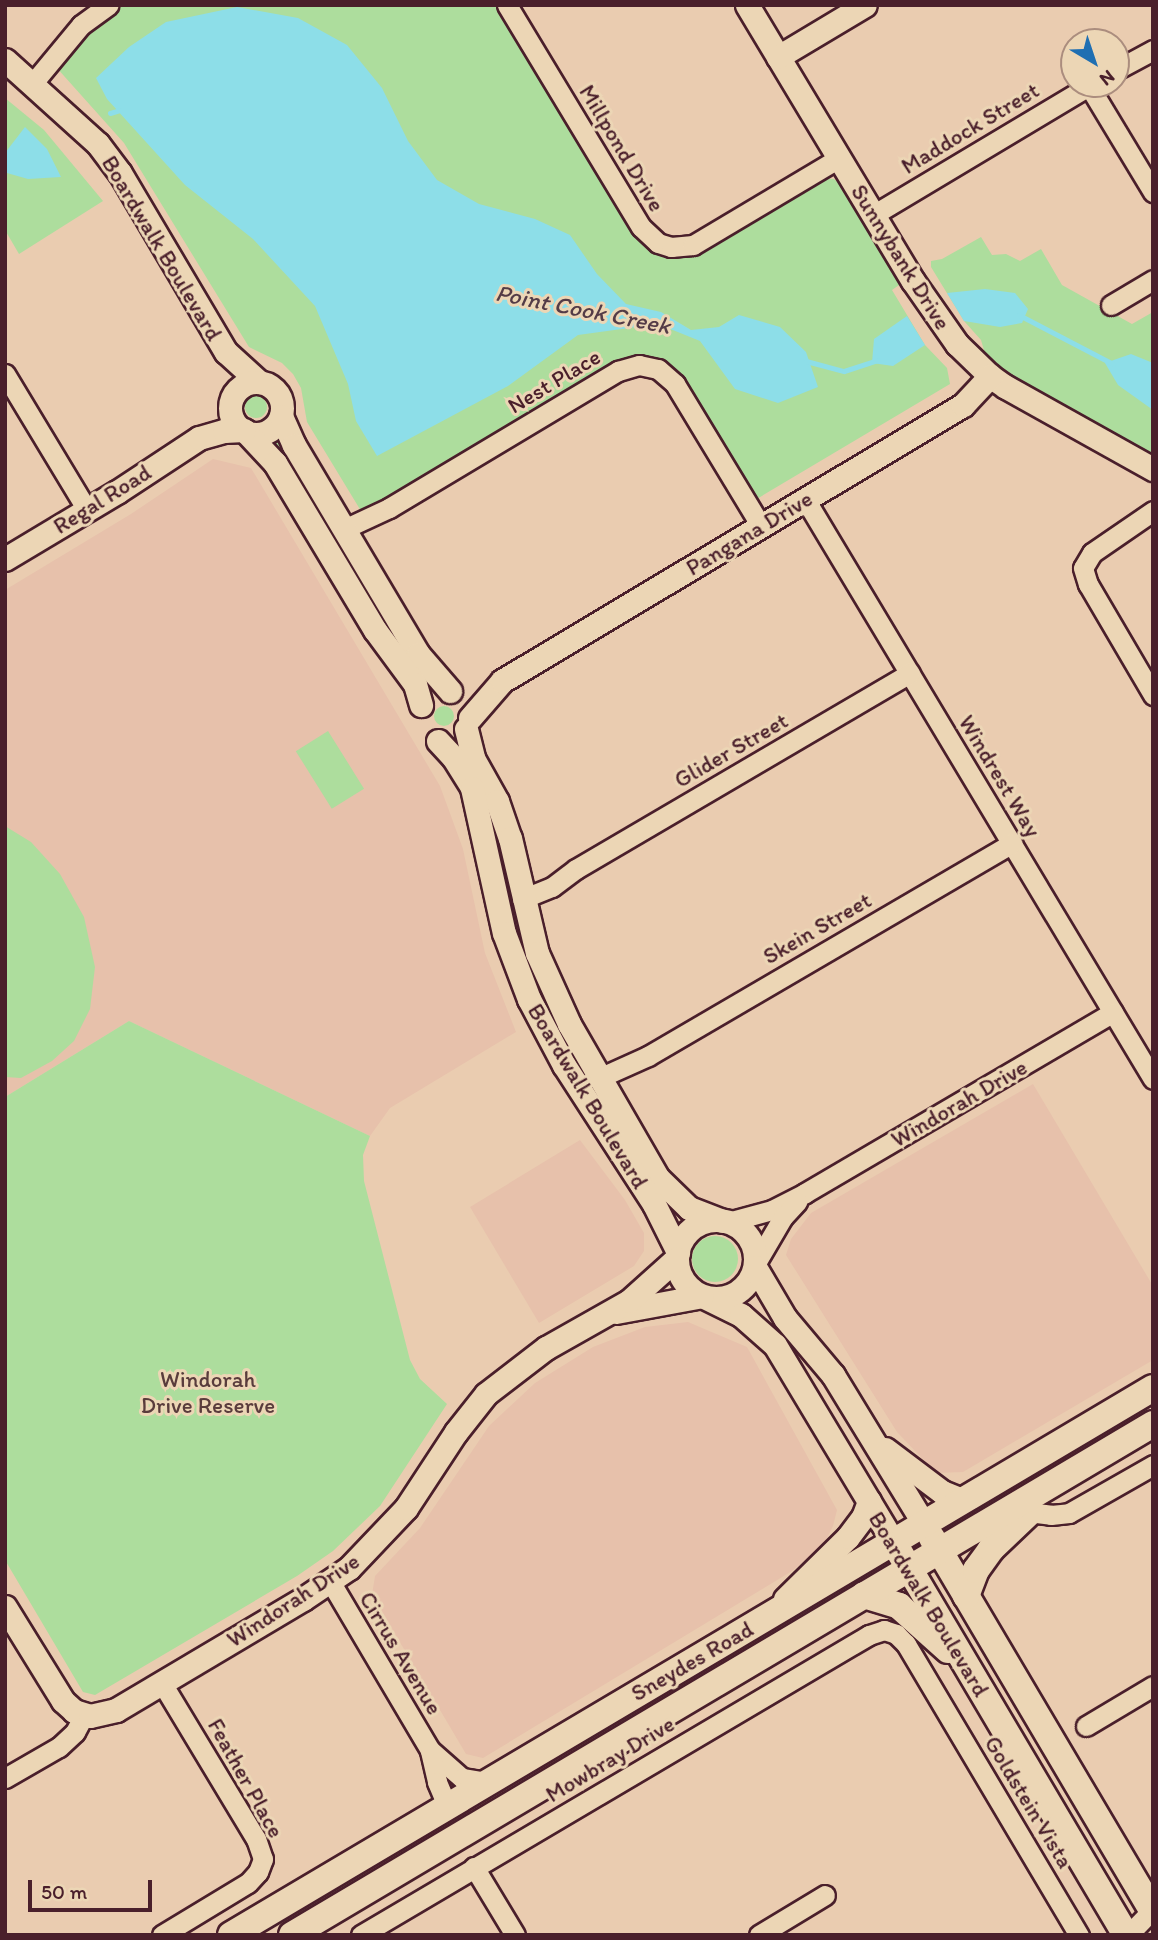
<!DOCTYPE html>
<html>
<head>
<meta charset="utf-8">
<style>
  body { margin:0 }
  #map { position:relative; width:1158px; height:1940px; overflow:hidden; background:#eaccb0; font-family:Itim,sans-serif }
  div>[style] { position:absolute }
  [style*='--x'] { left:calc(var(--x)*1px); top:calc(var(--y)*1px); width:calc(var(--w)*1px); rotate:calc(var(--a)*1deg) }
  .built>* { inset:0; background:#e7c1ab }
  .green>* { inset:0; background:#addd9d; transform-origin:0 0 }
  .round { border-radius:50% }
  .water>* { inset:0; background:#8ddee8 }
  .stream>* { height:5px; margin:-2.5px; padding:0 2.5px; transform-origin:2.5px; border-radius:2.5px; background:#8ddee8 }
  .roads { filter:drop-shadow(2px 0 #4a1f2b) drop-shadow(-2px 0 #4a1f2b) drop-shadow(0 2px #4a1f2b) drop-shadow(0 -2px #4a1f2b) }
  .minor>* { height:19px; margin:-9.5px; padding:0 9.5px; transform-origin:9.5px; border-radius:9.5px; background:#ecd6b5 }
  .tertiary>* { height:23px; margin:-11.5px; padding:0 11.5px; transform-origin:11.5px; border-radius:11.5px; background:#ecd6b5 }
  .tertiary>.ring { margin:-11.5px; padding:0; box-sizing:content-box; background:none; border:23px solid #ecd6b5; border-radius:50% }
  .secondary>* { height:26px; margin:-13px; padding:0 13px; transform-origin:13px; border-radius:13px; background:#ecd6b5 }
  span { translate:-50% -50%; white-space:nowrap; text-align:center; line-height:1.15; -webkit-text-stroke:6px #ecd6b5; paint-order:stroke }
  .street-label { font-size:23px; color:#4a1f2b }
  .park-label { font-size:23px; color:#593c3c }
  .water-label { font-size:24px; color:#543c47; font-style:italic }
  .frame { position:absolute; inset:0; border:7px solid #4a1f2b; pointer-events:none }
  .north { position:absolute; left:1060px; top:28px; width:70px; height:70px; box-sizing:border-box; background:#ecd6b5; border:2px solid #ab8d7e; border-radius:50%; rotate:141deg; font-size:19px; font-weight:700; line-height:28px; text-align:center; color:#4a1f2b }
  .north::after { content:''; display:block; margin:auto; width:24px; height:32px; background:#1f6fb2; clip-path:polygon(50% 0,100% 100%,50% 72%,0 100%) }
  .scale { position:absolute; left:28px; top:1880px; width:124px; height:32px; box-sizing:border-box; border:4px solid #4a1f2b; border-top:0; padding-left:9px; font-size:21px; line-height:24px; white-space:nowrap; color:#4a1f2b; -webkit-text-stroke:5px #ecd6b5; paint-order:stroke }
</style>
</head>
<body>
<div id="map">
  <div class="built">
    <i style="clip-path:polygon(213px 459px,251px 468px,440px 786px,463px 849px,485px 953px,516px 1032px,390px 1108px,370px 1136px,129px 1021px,5px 1097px,5px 590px,131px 514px)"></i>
    <i style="clip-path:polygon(1033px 1084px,1153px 1286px,1153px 1360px,963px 1472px,936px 1473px,897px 1432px,786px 1255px,791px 1239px,811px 1213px)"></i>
    <i style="clip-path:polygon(580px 1140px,625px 1200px,644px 1233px,644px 1251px,634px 1266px,539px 1323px,470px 1207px)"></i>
    <i style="clip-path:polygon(688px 1322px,747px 1347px,837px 1510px,833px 1526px,823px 1546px,792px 1571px,483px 1758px,466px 1754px,372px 1595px,375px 1576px,420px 1528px,489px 1426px,535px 1383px,593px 1347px,645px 1327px)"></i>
  </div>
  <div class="green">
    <i style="clip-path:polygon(121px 5px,499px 5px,644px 243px,659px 253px,821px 178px,834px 179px,843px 187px,902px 283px,892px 290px,925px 345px,947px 368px,950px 384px,755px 500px,654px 359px,371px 511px,361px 511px,307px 422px,301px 388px,293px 374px,282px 363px,249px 347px,124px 143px,56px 67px,79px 38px)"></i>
    <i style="clip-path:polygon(5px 98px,44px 130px,103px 201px,19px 254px,5px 230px)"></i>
    <i style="clip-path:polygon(981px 237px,992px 255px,1006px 254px,1020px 261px,1041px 249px,1062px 285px,1132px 324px,1153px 312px,1153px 457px,1021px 383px,986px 357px,981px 340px,964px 321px,931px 267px,931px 261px,942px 259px)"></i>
    <i class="round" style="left:245px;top:396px;width:22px;height:22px"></i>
    <i style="clip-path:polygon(279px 433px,358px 567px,349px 572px,266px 440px)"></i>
    <i class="round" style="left:434px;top:706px;width:20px;height:20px"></i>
    <i style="left:328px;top:731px;width:68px;height:38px;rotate:58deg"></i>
    <i style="clip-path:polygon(5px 826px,31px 842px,60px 874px,84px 917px,95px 967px,90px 1009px,74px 1041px,52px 1061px,21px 1078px,5px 1077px)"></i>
    <i style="clip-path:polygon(129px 1021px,370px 1136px,363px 1155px,364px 1181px,410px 1360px,420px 1379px,447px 1404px,380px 1506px,333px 1551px,297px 1576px,95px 1695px,83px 1692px,5px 1560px,5px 1097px)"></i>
    <i class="round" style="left:692px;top:1236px;width:46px;height:46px"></i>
  </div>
  <div class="water">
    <i style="clip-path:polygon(237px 7px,298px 18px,347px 45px,382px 88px,408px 141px,437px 180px,479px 204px,535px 219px,570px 235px,597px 274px,626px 304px,661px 312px,691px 330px,719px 327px,739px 315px,780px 327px,806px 352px,818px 387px,778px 403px,735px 389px,700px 341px,658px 324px,578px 335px,508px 386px,377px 456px,356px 421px,348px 384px,315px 306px,253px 239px,185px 185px,107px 99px,96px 78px,129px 47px,166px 22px)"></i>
    <i style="clip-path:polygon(25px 127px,47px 149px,61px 177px,28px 179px,7px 173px,5px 153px)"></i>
    <i style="clip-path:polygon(985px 289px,1015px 293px,1028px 309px,1022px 323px,1000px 327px,964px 321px,947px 293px)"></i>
    <i style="clip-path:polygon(907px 316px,925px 345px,893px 366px,872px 363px,874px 339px)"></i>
    <i style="clip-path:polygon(1131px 354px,1153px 363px,1153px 410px,1118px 385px,1105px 363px)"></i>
  </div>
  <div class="stream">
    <i style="--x:110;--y:113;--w:10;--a:-17"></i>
    <i style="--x:1019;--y:315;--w:106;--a:27.5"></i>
    <i style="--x:806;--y:361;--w:39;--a:15"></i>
    <i style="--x:844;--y:371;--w:35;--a:-18"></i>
  </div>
  <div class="roads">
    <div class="minor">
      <i style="--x:507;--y:5;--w:259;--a:58.9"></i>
      <i style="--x:641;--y:227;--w:23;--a:43"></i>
      <i style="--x:658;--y:243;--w:14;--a:17"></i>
      <i style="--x:671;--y:247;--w:22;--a:-5"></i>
      <i style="--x:693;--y:245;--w:170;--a:-30.8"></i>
      <i style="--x:1116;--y:70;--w:42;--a:-28.4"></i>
      <i style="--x:33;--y:83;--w:75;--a:-50.4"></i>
      <i style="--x:81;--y:25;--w:34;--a:-36"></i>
      <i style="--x:1089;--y:86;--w:124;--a:58.9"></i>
      <i style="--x:873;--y:215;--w:255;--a:-30.9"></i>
      <i style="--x:1111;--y:305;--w:49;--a:-30.8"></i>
      <i style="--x:5;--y:374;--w:159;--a:58.9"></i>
      <i style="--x:805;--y:499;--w:676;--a:59.04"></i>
      <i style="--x:1153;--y:511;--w:74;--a:145.5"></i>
      <i style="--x:1092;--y:553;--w:17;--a:121"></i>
      <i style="--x:1083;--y:568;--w:17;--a:73"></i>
      <i style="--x:1088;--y:584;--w:129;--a:59.6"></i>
      <i style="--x:344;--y:529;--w:50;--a:-25"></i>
      <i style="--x:389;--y:508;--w:267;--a:-30.9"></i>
      <i style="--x:618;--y:371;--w:22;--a:-16"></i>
      <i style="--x:639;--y:365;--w:19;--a:12"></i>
      <i style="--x:658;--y:369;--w:23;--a:41"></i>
      <i style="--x:675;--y:384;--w:166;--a:58.8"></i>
      <i style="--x:522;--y:899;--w:32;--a:-22"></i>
      <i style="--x:552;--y:887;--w:30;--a:-37"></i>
      <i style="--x:576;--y:869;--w:387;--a:-30.4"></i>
      <i style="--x:599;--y:1078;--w:54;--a:-24.2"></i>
      <i style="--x:648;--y:1056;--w:422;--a:-30.3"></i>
      <i style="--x:728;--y:1222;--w:46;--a:-15.3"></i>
      <i style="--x:772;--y:1210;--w:37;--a:-27"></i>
      <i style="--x:805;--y:1193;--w:357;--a:-30.4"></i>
      <i style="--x:756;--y:1263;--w:53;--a:-59.6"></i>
      <i style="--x:783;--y:1217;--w:21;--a:-47"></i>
      <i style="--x:1020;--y:1511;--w:31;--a:7"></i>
      <i style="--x:1051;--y:1515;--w:18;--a:-6"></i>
      <i style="--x:1069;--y:1513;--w:97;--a:-29.7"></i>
      <i style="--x:330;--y:1581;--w:196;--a:59.4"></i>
      <i style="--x:430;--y:1750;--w:43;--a:41.2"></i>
      <i style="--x:462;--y:1778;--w:26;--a:9"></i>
      <i style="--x:1086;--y:1726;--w:78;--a:-30.8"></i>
      <i style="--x:430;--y:1751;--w:32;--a:77"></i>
      <i style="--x:437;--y:1782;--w:26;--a:67"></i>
      <i style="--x:5;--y:1778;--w:62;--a:-29.9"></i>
      <i style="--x:59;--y:1747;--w:22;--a:-43"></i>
      <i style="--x:75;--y:1732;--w:19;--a:-62"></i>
      <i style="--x:474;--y:1867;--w:79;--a:58.9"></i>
      <i style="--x:162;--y:1935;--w:100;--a:-31.2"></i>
      <i style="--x:248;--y:1883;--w:15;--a:-48"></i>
      <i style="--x:258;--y:1872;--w:14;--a:-69"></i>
      <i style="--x:263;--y:1859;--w:21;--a:-109"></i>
      <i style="--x:256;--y:1839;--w:182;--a:-121.1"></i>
      <i style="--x:361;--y:1935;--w:590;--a:-30.56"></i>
      <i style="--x:869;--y:1635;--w:16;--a:-18"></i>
      <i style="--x:884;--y:1630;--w:13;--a:18"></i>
      <i style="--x:896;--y:1634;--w:14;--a:45"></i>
      <i style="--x:906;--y:1644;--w:339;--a:59.3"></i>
      <i style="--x:759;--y:1935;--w:77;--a:-31.2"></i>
      <i style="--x:1128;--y:1935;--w:36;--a:-46"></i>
    </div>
    <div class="tertiary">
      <i style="--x:747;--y:5;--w:322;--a:59"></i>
      <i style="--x:913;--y:281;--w:77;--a:55.1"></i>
      <i style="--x:957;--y:344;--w:46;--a:44.1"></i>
      <i style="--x:990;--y:376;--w:19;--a:35"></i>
      <i style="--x:1006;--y:387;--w:168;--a:29.2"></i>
      <i style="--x:778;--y:57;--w:101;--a:-30.9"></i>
      <i style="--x:5;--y:60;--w:125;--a:42.1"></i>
      <i style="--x:98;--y:144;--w:36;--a:53"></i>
      <i style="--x:120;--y:173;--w:208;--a:59.4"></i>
      <i style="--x:226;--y:352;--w:45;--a:42.3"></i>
      <i class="ring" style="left:230px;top:382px;width:29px;height:29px"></i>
      <i style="--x:281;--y:416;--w:32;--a:66"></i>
      <i style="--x:294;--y:445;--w:243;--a:59.3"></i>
      <i style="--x:418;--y:654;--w:49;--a:49.1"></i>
      <i style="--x:245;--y:431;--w:44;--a:46.8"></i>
      <i style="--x:275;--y:463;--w:195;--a:59.1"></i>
      <i style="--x:375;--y:630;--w:67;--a:53.5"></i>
      <i style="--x:415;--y:684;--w:22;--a:74"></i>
      <i style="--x:5;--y:559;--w:131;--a:-30.9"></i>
      <i style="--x:117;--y:492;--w:98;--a:-33.4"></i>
      <i style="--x:199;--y:438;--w:26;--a:-16"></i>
      <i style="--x:224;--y:431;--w:20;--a:-3"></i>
      <i style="--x:470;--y:718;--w:49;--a:-49.1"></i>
      <i style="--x:502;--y:681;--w:537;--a:-30.91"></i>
      <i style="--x:963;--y:405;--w:40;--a:-47"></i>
      <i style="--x:466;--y:729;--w:30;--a:76"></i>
      <i style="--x:473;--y:758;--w:49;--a:60.8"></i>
      <i style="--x:497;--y:801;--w:39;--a:71"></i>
      <i style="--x:510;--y:838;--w:118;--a:76.8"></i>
      <i style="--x:537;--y:953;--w:78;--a:65.7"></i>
      <i style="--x:569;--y:1024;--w:178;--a:60"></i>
      <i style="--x:658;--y:1178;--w:43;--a:44.1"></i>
      <i style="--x:689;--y:1208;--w:36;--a:21"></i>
      <i style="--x:438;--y:741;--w:22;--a:47"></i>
      <i style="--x:453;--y:757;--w:36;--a:58"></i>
      <i style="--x:472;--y:788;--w:148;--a:77.6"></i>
      <i style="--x:504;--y:933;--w:71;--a:69.3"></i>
      <i style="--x:529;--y:999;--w:75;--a:62.1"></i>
      <i style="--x:564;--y:1065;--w:166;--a:57.1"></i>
      <i style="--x:654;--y:1204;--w:54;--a:63.4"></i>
      <i class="ring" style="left:677px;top:1220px;width:55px;height:55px"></i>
      <i style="--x:755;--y:1267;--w:59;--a:59.5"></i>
      <i style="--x:785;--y:1318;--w:75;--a:49.9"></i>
      <i style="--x:833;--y:1375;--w:175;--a:58.6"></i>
      <i style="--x:706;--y:1298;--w:39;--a:26"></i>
      <i style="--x:741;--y:1315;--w:45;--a:41.4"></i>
      <i style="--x:775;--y:1345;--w:231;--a:59"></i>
      <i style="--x:616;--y:1312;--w:87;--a:-10.5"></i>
      <i style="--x:885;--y:1449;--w:71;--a:37"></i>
      <i style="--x:942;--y:1492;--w:18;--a:22"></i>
      <i style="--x:959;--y:1499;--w:9;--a:-6"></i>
      <i style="--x:785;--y:1599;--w:88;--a:-44.5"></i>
      <i style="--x:848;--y:1537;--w:25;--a:-53"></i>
      <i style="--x:863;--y:1517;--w:17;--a:-69"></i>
      <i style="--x:5;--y:1607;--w:110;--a:58.3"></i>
      <i style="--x:63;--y:1701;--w:15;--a:42"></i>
      <i style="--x:74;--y:1711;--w:17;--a:17"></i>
      <i style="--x:90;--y:1716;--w:27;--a:-13"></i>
      <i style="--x:116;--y:1710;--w:217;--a:-30.7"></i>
      <i style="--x:303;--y:1599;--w:55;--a:-34"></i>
      <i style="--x:349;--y:1568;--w:83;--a:-46.5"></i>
      <i style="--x:406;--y:1508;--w:91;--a:-56.7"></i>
      <i style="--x:456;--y:1432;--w:48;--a:-51.7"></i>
      <i style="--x:486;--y:1394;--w:76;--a:-37.5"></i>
      <i style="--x:546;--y:1348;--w:95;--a:-29.5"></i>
      <i style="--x:629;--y:1301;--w:64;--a:-41.9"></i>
    </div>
    <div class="secondary">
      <i style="--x:932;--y:1538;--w:434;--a:59.4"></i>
      <i style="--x:900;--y:1553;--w:444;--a:59.4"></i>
      <i style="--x:864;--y:1595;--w:37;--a:17"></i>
      <i style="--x:899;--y:1606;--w:66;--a:41.9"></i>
      <i style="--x:966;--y:1596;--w:28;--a:-69"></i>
      <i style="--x:976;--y:1570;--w:26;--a:-54"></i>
      <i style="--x:991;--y:1549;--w:55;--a:-43.5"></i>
      <i style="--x:231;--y:1935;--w:1072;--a:-30.68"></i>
      <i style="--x:292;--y:1935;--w:1001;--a:-30.69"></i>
    </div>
  </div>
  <div class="street-label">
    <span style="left:970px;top:128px;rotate:-31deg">Maddock Street</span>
    <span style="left:622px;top:148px;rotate:59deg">Millpond Drive</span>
    <span style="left:162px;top:248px;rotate:59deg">Boardwalk Boulevard</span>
    <span style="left:901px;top:257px;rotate:58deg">Sunnybank Drive</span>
    <span style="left:554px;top:381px;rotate:-31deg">Nest Place</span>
    <span style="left:102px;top:499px;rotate:-32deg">Regal Road</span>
    <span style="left:749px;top:533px;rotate:-31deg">Pangana Drive</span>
    <span style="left:731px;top:750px;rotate:-30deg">Glider Street</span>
    <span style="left:1000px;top:776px;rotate:59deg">Windrest Way</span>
    <span style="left:817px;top:928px;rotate:-30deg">Skein Street</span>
    <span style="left:588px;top:1096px;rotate:59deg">Boardwalk Boulevard</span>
    <span style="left:959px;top:1103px;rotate:-30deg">Windorah Drive</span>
    <span style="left:293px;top:1600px;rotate:-33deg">Windorah Drive</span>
    <span style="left:929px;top:1604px;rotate:59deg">Boardwalk Boulevard</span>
    <span style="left:401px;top:1653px;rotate:59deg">Cirrus Avenue</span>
    <span style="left:692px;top:1661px;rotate:-30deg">Sneydes Road</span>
    <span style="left:610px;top:1759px;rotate:-31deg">Mowbray Drive</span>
    <span style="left:246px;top:1778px;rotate:61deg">Feather Place</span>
    <span style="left:1029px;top:1802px;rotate:59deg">Goldstein Vista</span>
  </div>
  <div class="park-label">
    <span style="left:208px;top:1392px">Windorah<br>Drive Reserve</span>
  </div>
  <div class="water-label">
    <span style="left:583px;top:309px;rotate:11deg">Point Cook Creek</span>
  </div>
  <div class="frame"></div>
  <div class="north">N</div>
  <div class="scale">50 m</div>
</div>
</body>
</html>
